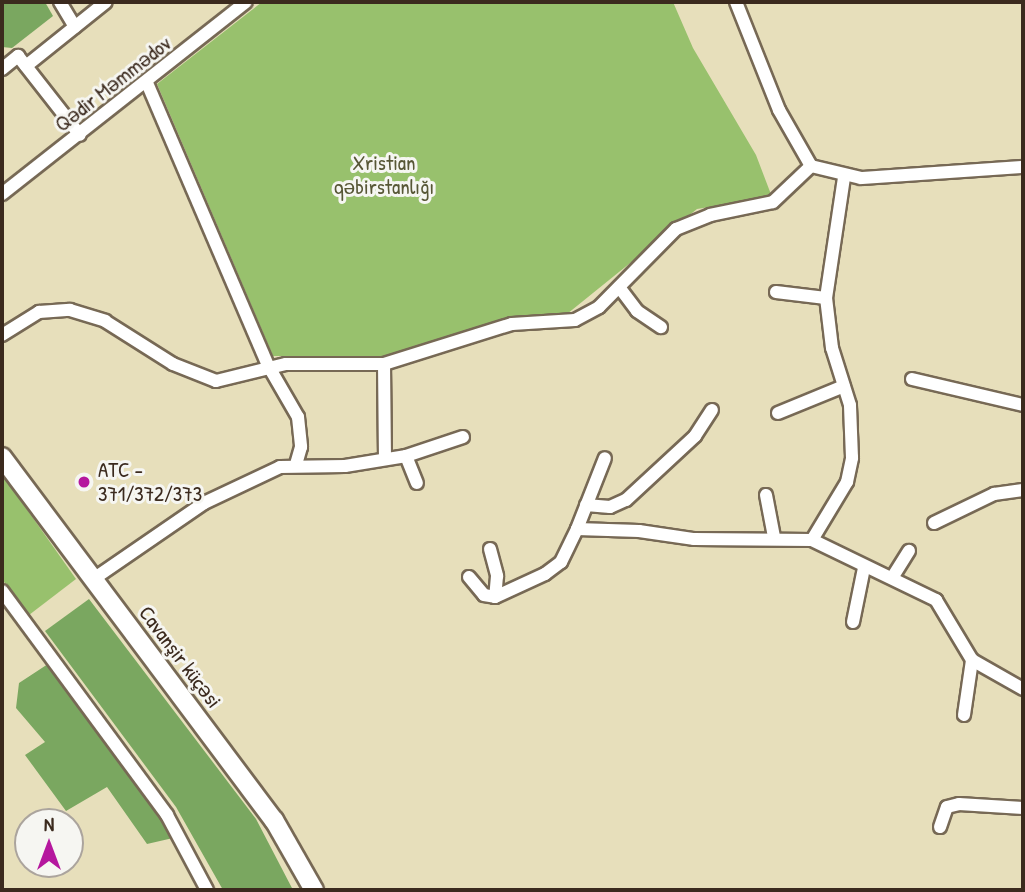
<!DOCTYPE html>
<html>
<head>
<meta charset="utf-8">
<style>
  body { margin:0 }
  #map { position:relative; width:1025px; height:892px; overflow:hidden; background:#e7dfbb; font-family:"Patrick Hand",sans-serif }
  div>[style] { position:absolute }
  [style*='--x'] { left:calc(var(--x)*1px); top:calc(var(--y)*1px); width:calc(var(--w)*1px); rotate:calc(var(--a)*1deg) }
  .green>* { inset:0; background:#98c16d }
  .forest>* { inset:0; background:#7aa760 }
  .roads { filter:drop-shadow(2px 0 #776955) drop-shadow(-2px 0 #776955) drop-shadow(0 2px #776955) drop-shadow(0 -2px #776955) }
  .street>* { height:12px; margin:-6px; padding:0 6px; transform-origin:6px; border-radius:6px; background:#fff }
  .secondary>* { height:18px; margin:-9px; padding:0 9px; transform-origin:9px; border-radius:9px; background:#fff }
  .dots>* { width:19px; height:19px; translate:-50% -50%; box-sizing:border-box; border:4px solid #f6f6f2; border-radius:50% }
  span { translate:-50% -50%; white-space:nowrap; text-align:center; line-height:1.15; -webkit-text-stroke:6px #f6f6f2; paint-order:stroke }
  .street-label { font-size:21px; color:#3b2a1e }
  .park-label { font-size:21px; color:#575736 }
  .poi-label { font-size:21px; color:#3b2a1e }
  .left { translate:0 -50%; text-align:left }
  .frame { position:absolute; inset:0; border:4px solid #3b2a1e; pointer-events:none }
  .north { position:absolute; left:14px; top:808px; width:70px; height:70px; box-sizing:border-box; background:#f6f6f2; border:2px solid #aba49d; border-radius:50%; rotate:0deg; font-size:19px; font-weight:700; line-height:28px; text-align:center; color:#3b2a1e }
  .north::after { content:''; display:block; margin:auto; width:24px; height:32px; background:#b5179e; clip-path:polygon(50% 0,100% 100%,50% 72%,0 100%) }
</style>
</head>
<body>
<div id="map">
  <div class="green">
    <i style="clip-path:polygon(262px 2px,673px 2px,693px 48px,756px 155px,772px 197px,697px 209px,567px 314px,515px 317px,386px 356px,273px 356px,157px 84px)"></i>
    <i style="clip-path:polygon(2px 474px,76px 579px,29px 615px,2px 579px)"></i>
  </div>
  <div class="forest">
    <i style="clip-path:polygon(2px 2px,45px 2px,53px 16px,12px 48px,2px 47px)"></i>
    <i style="clip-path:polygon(89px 599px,256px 819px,293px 890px,223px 890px,176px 807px,45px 631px)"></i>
    <i style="clip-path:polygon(48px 664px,134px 782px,173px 838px,147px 844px,107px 787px,66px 811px,25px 755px,45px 742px,16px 708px,19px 683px)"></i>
  </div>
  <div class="roads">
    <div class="street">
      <i style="--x:60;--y:2;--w:29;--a:59"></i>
      <i style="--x:736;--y:2;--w:116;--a:68.3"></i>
      <i style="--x:779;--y:110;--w:64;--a:60.3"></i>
      <i style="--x:811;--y:166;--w:51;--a:13.5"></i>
      <i style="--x:861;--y:178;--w:162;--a:-3.9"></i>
      <i style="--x:26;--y:66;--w:102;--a:-38.7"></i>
      <i style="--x:2;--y:69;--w:21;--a:-39"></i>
      <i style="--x:18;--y:56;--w:100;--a:51.9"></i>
      <i style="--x:147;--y:83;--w:309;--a:66.8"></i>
      <i style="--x:269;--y:367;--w:58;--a:59.9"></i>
      <i style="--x:298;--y:417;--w:30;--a:84"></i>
      <i style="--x:301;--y:447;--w:19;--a:106"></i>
      <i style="--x:2;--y:194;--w:310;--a:-38.2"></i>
      <i style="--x:619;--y:287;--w:30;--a:53"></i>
      <i style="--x:637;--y:311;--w:29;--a:34"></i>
      <i style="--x:776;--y:292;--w:50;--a:6.8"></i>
      <i style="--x:2;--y:335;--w:44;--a:-31.9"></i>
      <i style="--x:39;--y:312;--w:31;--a:-4"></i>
      <i style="--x:70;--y:310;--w:37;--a:17"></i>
      <i style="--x:105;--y:321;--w:80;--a:32.3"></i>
      <i style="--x:173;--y:364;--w:46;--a:21.6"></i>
      <i style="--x:216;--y:381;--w:72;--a:-13.7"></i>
      <i style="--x:286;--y:364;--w:98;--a:0"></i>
      <i style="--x:384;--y:364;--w:134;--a:-17.4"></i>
      <i style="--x:512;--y:324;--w:63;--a:-3.6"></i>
      <i style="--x:575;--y:320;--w:27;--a:-28"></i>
      <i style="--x:599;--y:307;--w:110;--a:-45.4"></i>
      <i style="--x:676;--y:229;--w:37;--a:-22"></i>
      <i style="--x:710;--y:215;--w:64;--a:-11.7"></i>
      <i style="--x:773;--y:202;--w:52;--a:-43.5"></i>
      <i style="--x:384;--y:364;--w:94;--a:89.4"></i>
      <i style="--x:912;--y:379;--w:114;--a:13.2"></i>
      <i style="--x:778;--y:413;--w:71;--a:-22.2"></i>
      <i style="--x:406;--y:456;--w:60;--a:-18.4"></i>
      <i style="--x:766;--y:495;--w:43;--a:79.2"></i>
      <i style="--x:586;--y:505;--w:24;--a:5"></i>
      <i style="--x:610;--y:507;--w:17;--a:-24"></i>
      <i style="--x:626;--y:500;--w:94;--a:-42.8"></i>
      <i style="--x:695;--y:436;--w:31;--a:-57"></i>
      <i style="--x:934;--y:523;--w:67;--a:-25.8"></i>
      <i style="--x:994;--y:494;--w:29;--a:-8"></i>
      <i style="--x:577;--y:529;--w:76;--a:-68.5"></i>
      <i style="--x:812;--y:540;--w:68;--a:-58.9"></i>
      <i style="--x:847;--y:482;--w:25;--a:-78"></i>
      <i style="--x:852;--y:458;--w:53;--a:-92.2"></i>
      <i style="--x:850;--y:405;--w:60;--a:-107.5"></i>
      <i style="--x:832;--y:348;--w:50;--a:-96.8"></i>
      <i style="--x:826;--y:298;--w:122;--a:-81.5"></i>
      <i style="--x:490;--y:549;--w:28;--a:75"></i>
      <i style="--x:497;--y:576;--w:21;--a:95"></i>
      <i style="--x:469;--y:577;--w:23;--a:50"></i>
      <i style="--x:484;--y:595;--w:11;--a:10"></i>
      <i style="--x:495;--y:597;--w:55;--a:-24.7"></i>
      <i style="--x:545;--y:574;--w:20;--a:-37"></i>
      <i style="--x:561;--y:562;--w:37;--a:-64"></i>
      <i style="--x:577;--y:529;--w:62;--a:1.8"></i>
      <i style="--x:639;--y:531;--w:56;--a:8.3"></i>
      <i style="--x:694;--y:539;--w:118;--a:0.5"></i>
      <i style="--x:812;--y:540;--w:138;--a:25.8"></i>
      <i style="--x:936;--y:600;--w:70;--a:59"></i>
      <i style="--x:972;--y:660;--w:59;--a:29.6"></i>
      <i style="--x:892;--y:578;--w:32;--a:-58"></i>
      <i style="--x:92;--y:580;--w:136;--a:-34.5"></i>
      <i style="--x:204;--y:503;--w:84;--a:-25.3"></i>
      <i style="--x:280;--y:467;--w:65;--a:-0.9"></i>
      <i style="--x:345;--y:466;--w:62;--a:-9.3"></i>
      <i style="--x:406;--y:456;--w:29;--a:68"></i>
      <i style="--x:2;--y:591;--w:278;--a:53.6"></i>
      <i style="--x:167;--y:815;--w:85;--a:61.9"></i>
      <i style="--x:853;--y:622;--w:55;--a:-78.5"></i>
      <i style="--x:964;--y:715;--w:56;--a:-81.7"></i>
      <i style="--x:940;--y:827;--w:21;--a:-71"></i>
      <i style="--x:947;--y:807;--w:12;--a:-14"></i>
      <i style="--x:959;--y:804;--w:64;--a:3.6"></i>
    </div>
    <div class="secondary">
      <i style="--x:2;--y:457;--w:454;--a:53.2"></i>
      <i style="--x:274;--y:820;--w:81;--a:60.3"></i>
    </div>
  </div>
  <div class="dots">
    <i style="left:84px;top:482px;background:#b5179e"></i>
  </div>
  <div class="street-label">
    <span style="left:113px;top:84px;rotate:-38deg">Qədir Məmmədov</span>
    <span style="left:180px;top:657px;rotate:53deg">Cavanşir küçəsi</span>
  </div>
  <div class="park-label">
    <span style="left:384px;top:175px">Xristian<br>qəbirstanlığı</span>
  </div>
  <div class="poi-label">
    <span class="left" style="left:98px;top:482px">ATC -<br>371/372/373</span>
  </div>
  <div class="frame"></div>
  <div class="north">N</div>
</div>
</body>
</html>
